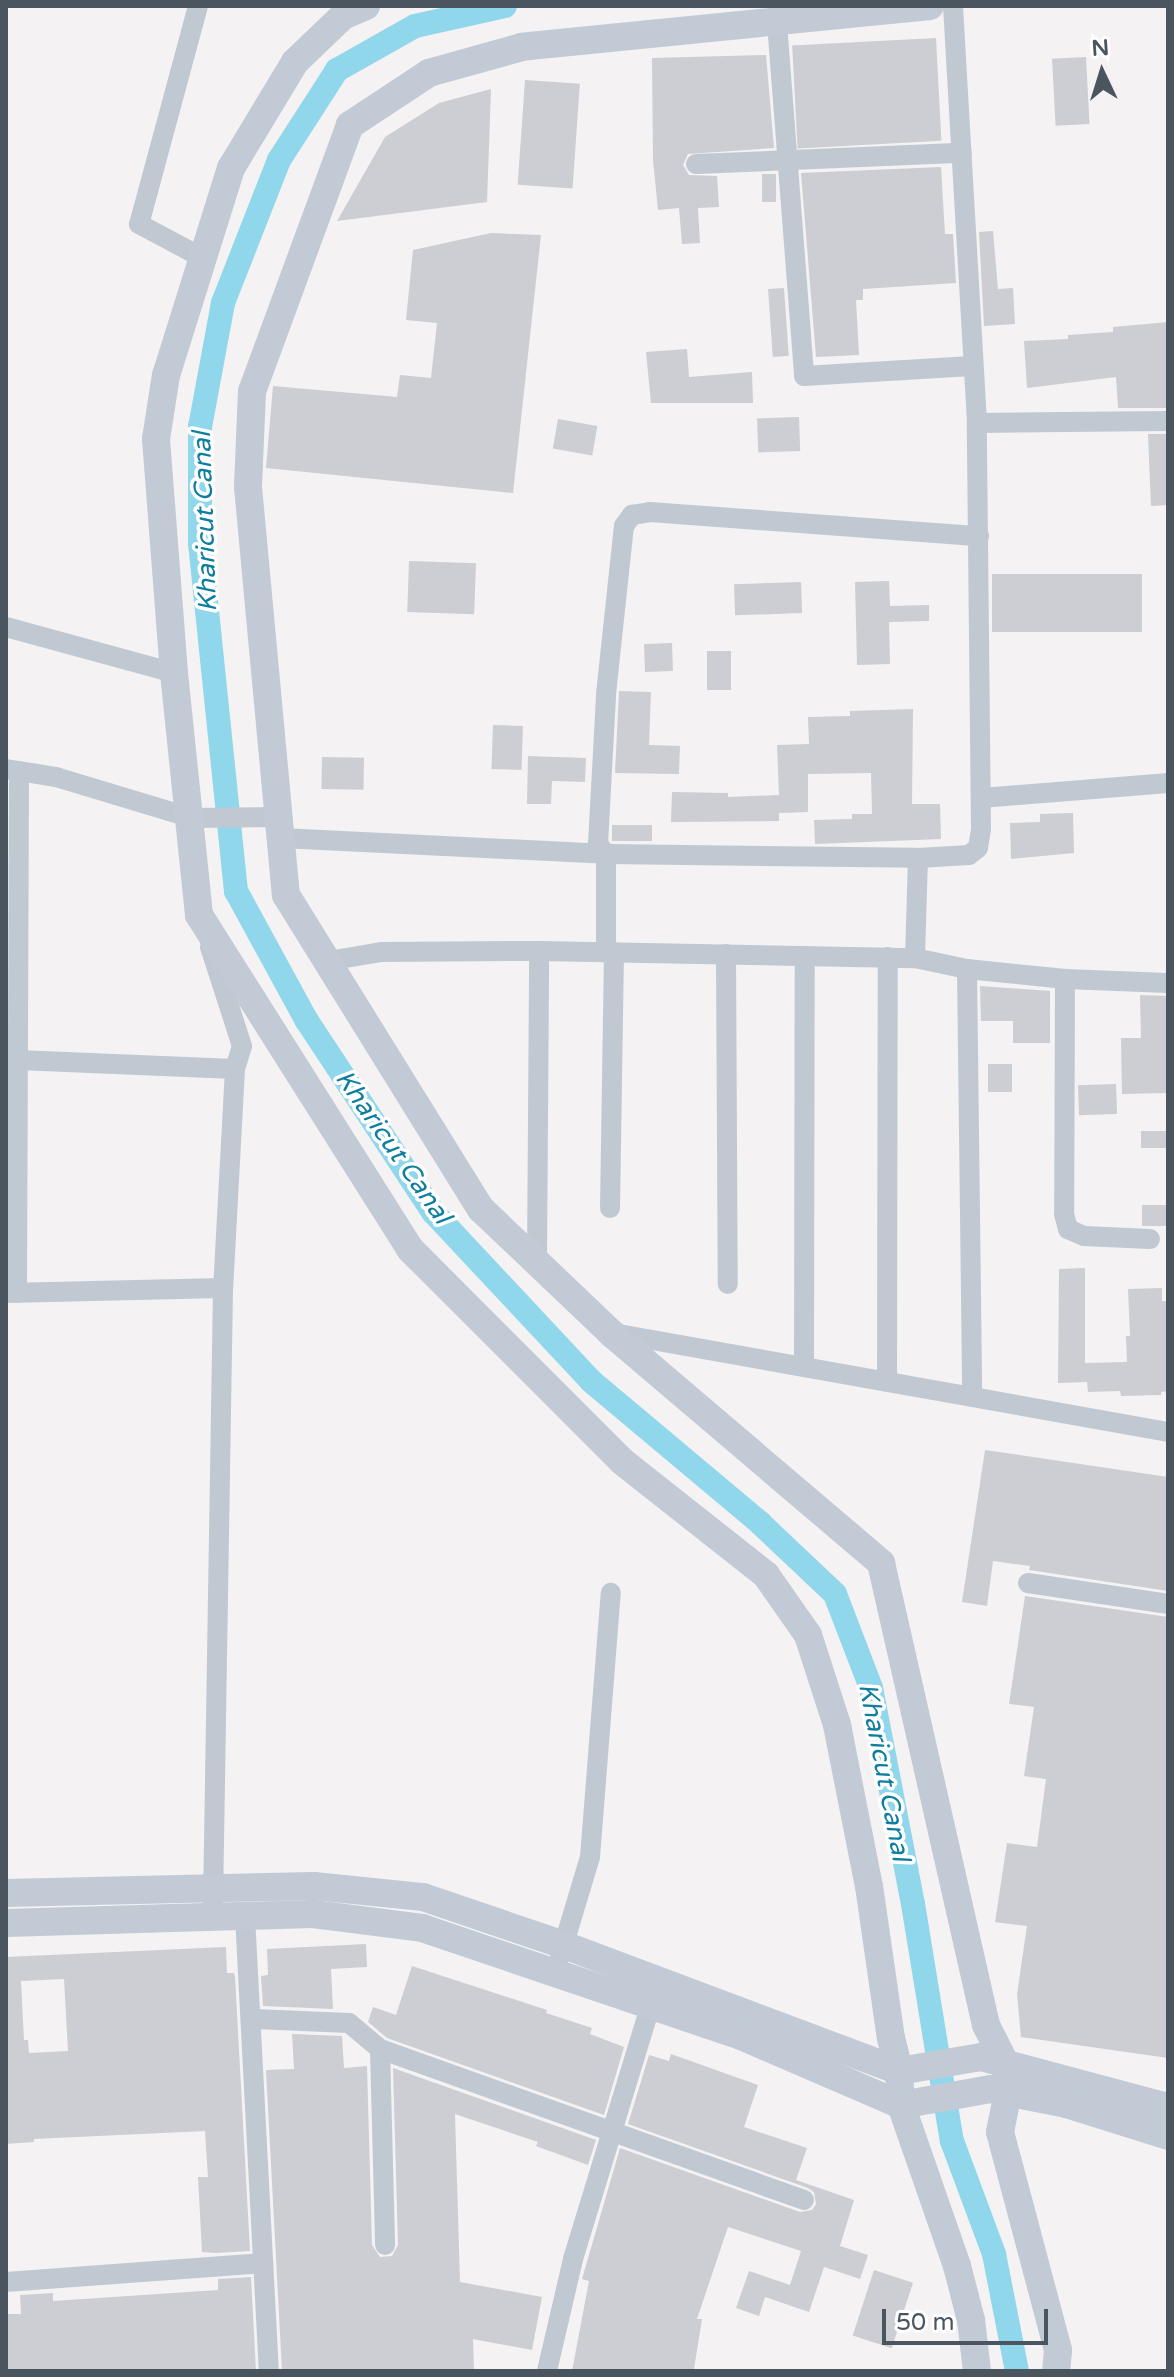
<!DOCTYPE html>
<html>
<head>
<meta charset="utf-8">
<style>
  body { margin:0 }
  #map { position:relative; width:1174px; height:2377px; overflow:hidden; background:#f4f2f2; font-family:"Varela Round",sans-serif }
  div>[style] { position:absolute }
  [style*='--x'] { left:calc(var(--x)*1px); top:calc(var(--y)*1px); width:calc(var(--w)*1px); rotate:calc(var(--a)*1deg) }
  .canal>* { height:24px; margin:-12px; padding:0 12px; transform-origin:12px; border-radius:12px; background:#91d7ec }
  .building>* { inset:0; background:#ccced4; transform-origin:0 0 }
  .street>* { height:20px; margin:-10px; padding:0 10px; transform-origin:10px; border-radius:10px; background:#c0c9d1 }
  .secondary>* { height:28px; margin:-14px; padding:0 14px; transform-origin:14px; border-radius:14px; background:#c1cad5 }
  span { translate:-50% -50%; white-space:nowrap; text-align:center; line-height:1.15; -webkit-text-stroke:7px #fff; paint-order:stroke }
  .water-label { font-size:26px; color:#0e7e9f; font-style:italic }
  .frame { position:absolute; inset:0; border:8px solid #4a5560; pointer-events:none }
  .north { position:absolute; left:1062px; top:32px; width:80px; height:80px; -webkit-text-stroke:6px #fff; paint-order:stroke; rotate:356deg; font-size:22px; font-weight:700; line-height:32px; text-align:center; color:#4a5560 }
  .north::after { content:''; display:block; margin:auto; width:28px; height:36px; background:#4a5560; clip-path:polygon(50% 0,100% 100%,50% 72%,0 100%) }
  .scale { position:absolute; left:882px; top:2309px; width:166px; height:36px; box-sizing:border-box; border:4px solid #4a5560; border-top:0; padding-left:10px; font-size:24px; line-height:28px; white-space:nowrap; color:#4a5560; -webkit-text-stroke:6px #fff; paint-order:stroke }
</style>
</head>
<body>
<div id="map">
  <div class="canal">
    <i style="--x:505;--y:6;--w:92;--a:167.5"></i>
    <i style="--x:415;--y:26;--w:90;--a:150.6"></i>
    <i style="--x:337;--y:70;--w:107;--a:122.8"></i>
    <i style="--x:279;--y:160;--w:154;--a:111.4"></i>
    <i style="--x:223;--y:303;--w:126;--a:100.5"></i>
    <i style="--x:200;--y:427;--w:116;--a:90"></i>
    <i style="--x:200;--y:543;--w:350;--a:84.1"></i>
    <i style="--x:236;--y:891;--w:148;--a:61.4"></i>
    <i style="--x:307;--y:1021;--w:229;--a:56.6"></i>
    <i style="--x:433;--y:1212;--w:231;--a:46.9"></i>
    <i style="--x:591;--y:1381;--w:221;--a:40"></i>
    <i style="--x:760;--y:1523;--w:103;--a:43.4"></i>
    <i style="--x:835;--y:1594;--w:101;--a:69"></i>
    <i style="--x:871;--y:1688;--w:220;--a:79"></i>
    <i style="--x:913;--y:1904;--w:240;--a:80.7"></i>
    <i style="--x:952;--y:2141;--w:121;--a:69.6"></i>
    <i style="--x:994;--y:2254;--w:119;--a:78.9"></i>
  </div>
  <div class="building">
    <i style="left:936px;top:38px;width:103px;height:144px;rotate:87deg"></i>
    <i style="clip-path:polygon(766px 55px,774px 148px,688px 154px,683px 165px,689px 175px,717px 176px,719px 207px,698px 208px,700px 243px,682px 244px,679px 208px,658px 210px,653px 160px,652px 58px)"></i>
    <i style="left:1086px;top:57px;width:67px;height:34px;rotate:87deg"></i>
    <i style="left:525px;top:80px;width:55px;height:105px;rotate:4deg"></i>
    <i style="clip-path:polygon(491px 89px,487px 202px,337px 221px,385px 137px,439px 103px)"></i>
    <i style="clip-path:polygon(941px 167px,945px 234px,953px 234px,956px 283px,863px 289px,863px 300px,856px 300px,859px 355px,816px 357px,801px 173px)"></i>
    <i style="left:762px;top:174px;width:14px;height:28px"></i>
    <i style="clip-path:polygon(993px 231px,998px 289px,1013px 288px,1015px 324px,984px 326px,979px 232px)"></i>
    <i style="clip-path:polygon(491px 233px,541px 235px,513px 493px,266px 468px,273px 386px,397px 397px,400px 375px,431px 378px,437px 323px,406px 320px,413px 250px)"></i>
    <i style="left:784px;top:288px;width:68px;height:16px;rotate:86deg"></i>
    <i style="clip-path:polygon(1168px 322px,1168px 408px,1118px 408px,1116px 377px,1027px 388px,1024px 341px,1068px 339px,1068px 335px,1113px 332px,1113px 327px)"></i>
    <i style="clip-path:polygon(687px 349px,689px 377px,752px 372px,753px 403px,651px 403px,646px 352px)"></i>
    <i style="left:799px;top:417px;width:34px;height:42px;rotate:88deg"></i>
    <i style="left:558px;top:419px;width:40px;height:30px;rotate:10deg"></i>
    <i style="clip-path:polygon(1148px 434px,1168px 434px,1168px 505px,1151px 506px)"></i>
    <i style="left:409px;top:561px;width:67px;height:51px;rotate:2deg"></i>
    <i style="left:992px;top:574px;width:150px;height:58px"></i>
    <i style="clip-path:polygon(889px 581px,890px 606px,929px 605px,929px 621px,889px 622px,890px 664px,857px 665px,855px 582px)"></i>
    <i style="left:801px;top:582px;width:31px;height:67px;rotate:88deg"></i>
    <i style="left:672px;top:643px;width:28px;height:28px;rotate:88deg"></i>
    <i style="left:707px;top:651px;width:24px;height:39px"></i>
    <i style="clip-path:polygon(619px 691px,651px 692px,649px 745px,680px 746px,679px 774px,615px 773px)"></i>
    <i style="clip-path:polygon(913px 709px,912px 804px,940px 804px,941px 839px,815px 844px,814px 820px,852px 819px,852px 814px,872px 814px,871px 773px,808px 774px,808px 812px,779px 813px,779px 821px,671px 822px,672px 792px,728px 793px,728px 797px,779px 795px,777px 745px,809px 744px,808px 717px,850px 716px,850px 711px)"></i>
    <i style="left:493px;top:725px;width:30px;height:44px;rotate:2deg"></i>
    <i style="clip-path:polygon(528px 756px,586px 758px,585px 782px,552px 781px,551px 804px,527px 804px)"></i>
    <i style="left:322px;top:757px;width:42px;height:32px;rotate:1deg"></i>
    <i style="clip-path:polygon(1073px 813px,1074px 853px,1011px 859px,1010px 823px,1040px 822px,1040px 814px)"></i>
    <i style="left:612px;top:825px;width:40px;height:16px"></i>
    <i style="clip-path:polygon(980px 986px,1050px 991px,1050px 1043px,1013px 1043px,1013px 1021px,981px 1021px)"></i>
    <i style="clip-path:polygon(1140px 995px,1168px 996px,1168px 1093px,1122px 1094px,1121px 1038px,1141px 1038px)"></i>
    <i style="left:988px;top:1064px;width:24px;height:28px"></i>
    <i style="left:1116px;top:1084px;width:30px;height:38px;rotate:88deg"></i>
    <i style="left:1168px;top:1131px;width:17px;height:27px;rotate:90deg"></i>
    <i style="left:1142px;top:1205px;width:26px;height:21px"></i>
    <i style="clip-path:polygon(1085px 1268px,1085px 1363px,1127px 1362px,1126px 1336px,1130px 1336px,1128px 1289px,1162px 1288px,1162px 1301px,1168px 1301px,1168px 1391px,1161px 1392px,1161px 1395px,1121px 1396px,1120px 1391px,1088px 1392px,1087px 1382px,1058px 1383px,1059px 1269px)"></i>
    <i style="clip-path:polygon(985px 1450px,1168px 1477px,1168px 1591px,1029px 1570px,1030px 1566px,993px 1561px,987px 1606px,962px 1602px)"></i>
    <i style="clip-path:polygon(1025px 1596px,1168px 1617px,1168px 2058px,1021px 2037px,1017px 1994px,1027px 1926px,995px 1922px,1007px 1843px,1037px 1847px,1046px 1779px,1024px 1776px,1034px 1707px,1009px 1704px)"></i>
    <i style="clip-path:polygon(366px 1944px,367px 1967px,331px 1969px,333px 2009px,263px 2006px,261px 1976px,268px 1975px,267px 1949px)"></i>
    <i style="clip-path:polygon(evenodd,226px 1947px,227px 1973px,234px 1973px,235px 1977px,250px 2251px,216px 2253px,202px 2252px,198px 2177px,208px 2177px,205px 2131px,34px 2139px,34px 2142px,6px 2144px,6px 1957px,226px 1947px,64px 1979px,68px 2051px,29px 2053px,28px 2040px,24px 2040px,21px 1981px,64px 1979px)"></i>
    <i style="clip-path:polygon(412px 1966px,547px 2010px,546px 2013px,592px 2028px,590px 2034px,624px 2047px,604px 2115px,387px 2038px,368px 2022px,373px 2007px,396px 2015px)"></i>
    <i style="clip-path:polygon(292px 2034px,342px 2036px,344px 2068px,367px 2066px,372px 2245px,380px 2257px,392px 2256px,398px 2245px,393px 2068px,596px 2140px,588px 2165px,536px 2146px,538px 2142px,455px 2114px,460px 2282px,542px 2297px,532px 2350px,473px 2339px,474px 2371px,282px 2371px,266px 2070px,294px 2069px)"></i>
    <i style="clip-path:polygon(671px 2054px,758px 2085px,744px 2127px,807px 2148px,796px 2180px,854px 2200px,840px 2246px,868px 2255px,860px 2279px,824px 2267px,809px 2312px,765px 2297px,759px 2316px,736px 2308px,749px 2271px,790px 2285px,801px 2251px,728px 2227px,697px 2319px,702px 2319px,694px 2369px,572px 2371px,589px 2281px,582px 2279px,620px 2148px,800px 2212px,812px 2210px,816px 2204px,814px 2192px,808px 2188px,628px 2124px,649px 2055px,669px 2061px)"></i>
    <i style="left:874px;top:2270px;width:41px;height:69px;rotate:18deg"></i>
    <i style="clip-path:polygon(251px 2277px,256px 2371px,6px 2371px,6px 2314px,21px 2314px,20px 2295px,53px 2293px,53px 2301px,218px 2290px,218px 2279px)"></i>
  </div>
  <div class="street">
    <i style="--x:198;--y:6;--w:226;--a:105.1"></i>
    <i style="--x:139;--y:224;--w:72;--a:28"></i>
    <i style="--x:953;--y:6;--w:418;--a:86.7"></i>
    <i style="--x:777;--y:23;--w:354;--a:85.6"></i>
    <i style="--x:804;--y:376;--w:168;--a:-3.4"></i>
    <i style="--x:696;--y:164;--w:266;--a:-2.4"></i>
    <i style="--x:6;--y:627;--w:174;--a:15.3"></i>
    <i style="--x:6;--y:769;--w:51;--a:9.1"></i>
    <i style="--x:56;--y:777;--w:142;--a:16.8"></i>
    <i style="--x:192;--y:818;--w:87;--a:-0.7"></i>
    <i style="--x:981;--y:798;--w:188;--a:-4.6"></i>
    <i style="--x:281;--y:838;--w:325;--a:2.8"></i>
    <i style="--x:606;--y:854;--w:312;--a:0.7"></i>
    <i style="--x:918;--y:858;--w:51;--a:-3.4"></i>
    <i style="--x:969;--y:855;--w:11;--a:-38"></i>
    <i style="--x:978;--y:848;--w:19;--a:-81"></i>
    <i style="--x:981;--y:829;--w:406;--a:-90.6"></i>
    <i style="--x:977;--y:423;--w:191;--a:-0.6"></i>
    <i style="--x:210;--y:947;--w:104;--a:72.1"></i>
    <i style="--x:242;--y:1046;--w:24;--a:107"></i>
    <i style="--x:235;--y:1069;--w:219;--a:93.1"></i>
    <i style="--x:223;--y:1288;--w:613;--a:90.93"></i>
    <i style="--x:606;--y:951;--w:97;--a:-90"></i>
    <i style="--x:606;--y:854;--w:13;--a:-129"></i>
    <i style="--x:598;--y:844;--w:150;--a:-86.9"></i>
    <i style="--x:606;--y:694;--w:169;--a:-83.9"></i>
    <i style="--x:624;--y:526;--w:14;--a:-54"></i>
    <i style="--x:632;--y:515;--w:18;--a:-9"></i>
    <i style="--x:650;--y:512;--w:330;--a:4.2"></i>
    <i style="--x:726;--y:954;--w:330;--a:89.7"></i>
    <i style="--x:915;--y:958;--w:100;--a:-88.3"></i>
    <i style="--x:328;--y:961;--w:54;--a:-9.6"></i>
    <i style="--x:381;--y:952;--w:158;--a:-0.4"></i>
    <i style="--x:539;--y:951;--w:376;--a:1.1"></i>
    <i style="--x:915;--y:958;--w:53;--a:11.9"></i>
    <i style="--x:967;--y:969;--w:99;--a:5.8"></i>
    <i style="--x:1065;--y:979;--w:103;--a:2.2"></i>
    <i style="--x:967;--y:969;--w:428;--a:89.3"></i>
    <i style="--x:1065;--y:979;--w:235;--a:90.2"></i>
    <i style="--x:1064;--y:1214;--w:16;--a:75"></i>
    <i style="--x:1068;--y:1229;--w:17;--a:24"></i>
    <i style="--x:1084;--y:1236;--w:66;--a:2.6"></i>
    <i style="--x:18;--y:1060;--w:217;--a:2.4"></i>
    <i style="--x:610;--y:1208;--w:256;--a:-89.1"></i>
    <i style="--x:537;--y:1262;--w:311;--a:-89.6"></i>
    <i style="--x:6;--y:1293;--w:217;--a:-1.3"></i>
    <i style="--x:17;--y:1293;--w:522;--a:-89.78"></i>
    <i style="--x:613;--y:1333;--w:564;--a:10.11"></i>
    <i style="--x:804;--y:1367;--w:411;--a:-89.9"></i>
    <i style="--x:887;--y:1382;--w:425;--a:-89.9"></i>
    <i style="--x:1028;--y:1583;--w:142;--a:8.5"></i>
    <i style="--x:245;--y:1916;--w:456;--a:87"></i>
    <i style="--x:560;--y:1957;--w:104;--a:-73.3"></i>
    <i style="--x:590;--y:1857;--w:265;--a:-85.5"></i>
    <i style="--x:252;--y:2019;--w:97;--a:2.4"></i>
    <i style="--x:349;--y:2023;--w:40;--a:40"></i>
    <i style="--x:380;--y:2049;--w:450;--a:19.6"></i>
    <i style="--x:380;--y:2049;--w:196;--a:88.5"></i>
    <i style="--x:6;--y:2282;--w:258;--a:-4.2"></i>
    <i style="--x:547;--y:2371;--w:115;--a:-76.9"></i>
    <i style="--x:573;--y:2259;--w:267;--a:-73"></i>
  </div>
  <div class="secondary">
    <i style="--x:366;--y:6;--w:25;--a:157"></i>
    <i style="--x:343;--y:16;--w:66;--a:136.2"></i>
    <i style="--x:295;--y:62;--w:124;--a:121.1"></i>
    <i style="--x:231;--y:168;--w:217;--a:107.4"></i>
    <i style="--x:166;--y:375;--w:65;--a:98.9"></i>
    <i style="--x:156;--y:439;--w:235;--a:85.6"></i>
    <i style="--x:174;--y:673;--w:243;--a:84.1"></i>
    <i style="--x:199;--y:915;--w:395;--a:57.7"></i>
    <i style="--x:410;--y:1249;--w:301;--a:45"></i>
    <i style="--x:623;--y:1462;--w:182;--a:38.3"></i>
    <i style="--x:766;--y:1575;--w:73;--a:55"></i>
    <i style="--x:808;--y:1635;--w:95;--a:72.1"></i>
    <i style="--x:837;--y:1725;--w:164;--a:78.8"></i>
    <i style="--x:869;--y:1886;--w:154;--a:81.8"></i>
    <i style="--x:891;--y:2038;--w:34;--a:76"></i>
    <i style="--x:899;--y:2071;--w:34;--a:87"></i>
    <i style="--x:901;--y:2105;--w:170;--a:70.8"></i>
    <i style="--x:957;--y:2266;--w:56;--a:75.5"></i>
    <i style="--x:971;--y:2320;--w:51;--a:83.3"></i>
    <i style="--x:930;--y:6;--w:410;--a:174.3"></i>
    <i style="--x:522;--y:47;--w:97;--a:164.4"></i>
    <i style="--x:429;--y:73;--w:95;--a:146.6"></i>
    <i style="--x:350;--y:125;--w:283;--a:110.2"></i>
    <i style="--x:252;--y:391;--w:96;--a:92.4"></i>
    <i style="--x:248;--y:487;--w:410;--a:84.7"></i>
    <i style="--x:286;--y:895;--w:370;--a:58.2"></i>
    <i style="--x:481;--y:1209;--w:180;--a:43.6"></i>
    <i style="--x:611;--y:1333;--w:355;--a:40.4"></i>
    <i style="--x:881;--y:1563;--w:474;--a:77.2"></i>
    <i style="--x:986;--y:2025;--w:42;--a:63.4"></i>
    <i style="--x:1005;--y:2063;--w:29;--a:84"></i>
    <i style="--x:1008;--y:2092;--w:41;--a:101.3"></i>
    <i style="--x:1000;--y:2132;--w:226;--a:75.1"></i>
    <i style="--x:1058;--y:2350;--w:21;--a:95"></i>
    <i style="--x:6;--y:1893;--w:308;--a:-1.3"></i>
    <i style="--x:314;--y:1886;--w:110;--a:5.8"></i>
    <i style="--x:423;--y:1897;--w:149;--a:18.8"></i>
    <i style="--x:564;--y:1945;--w:358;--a:20.6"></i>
    <i style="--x:899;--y:2071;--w:83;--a:-9.7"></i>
    <i style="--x:981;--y:2057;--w:194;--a:15"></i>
    <i style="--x:6;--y:1923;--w:307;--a:-1.7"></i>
    <i style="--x:313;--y:1914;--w:110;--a:7.3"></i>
    <i style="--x:422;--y:1928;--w:337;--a:18.7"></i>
    <i style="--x:741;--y:2036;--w:174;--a:23.3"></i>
    <i style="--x:901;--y:2105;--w:91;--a:-10.1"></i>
    <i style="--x:991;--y:2089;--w:76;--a:11.3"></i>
    <i style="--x:1066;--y:2104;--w:107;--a:17.4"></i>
  </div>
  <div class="water-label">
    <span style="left:205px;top:522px;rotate:-92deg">Kharicut Canal</span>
    <span style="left:393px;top:1147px;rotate:55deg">Kharicut Canal</span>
    <span style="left:884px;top:1772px;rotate:79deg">Kharicut Canal</span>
  </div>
  <div class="frame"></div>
  <div class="north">N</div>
  <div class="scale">50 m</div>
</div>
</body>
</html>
